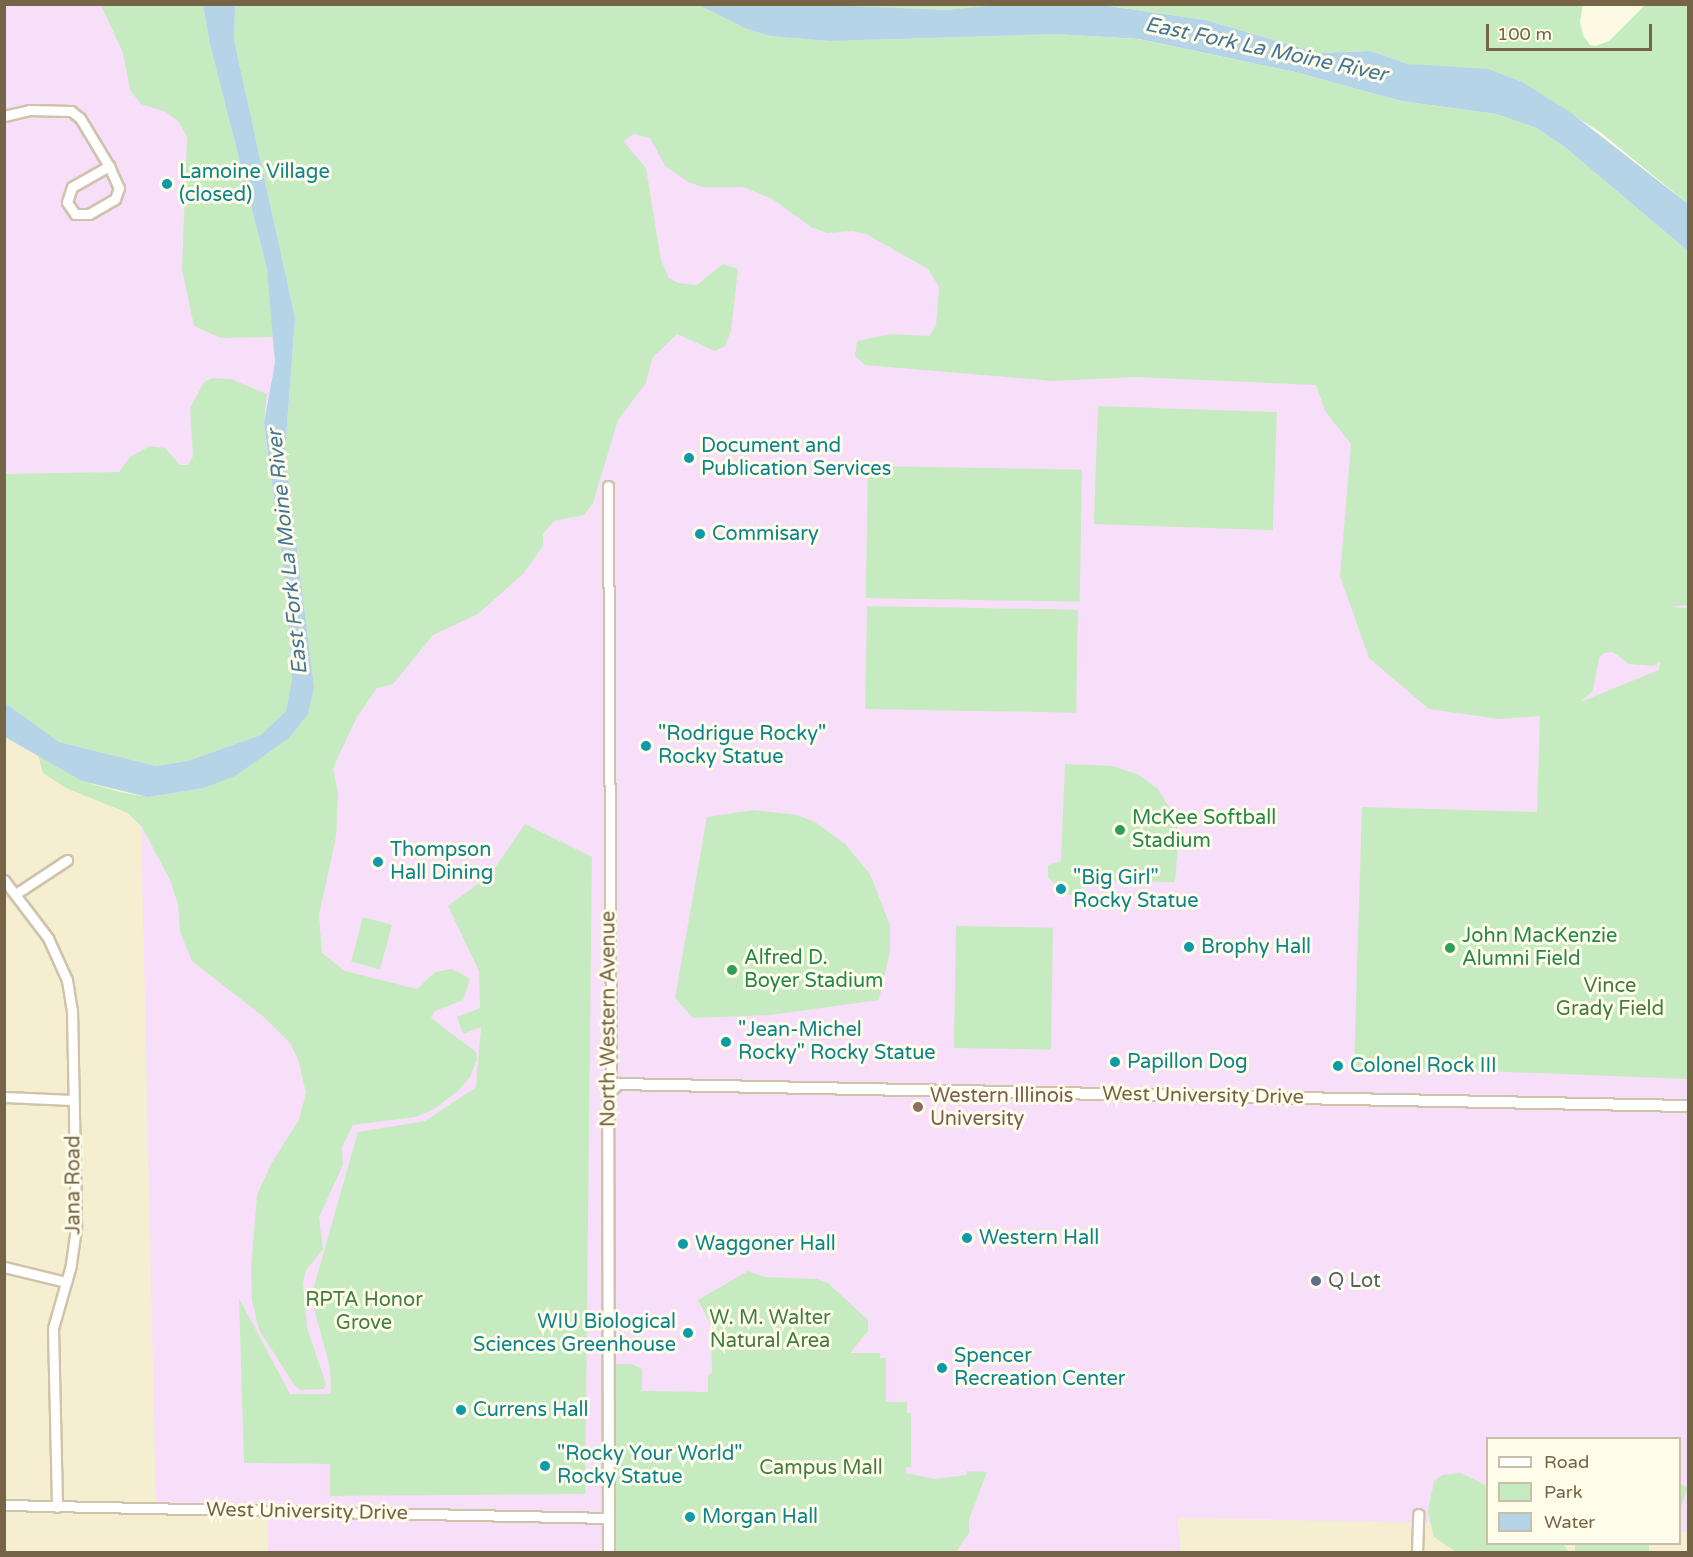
<!DOCTYPE html>
<html>
<head>
<meta charset="utf-8">
<style>
  body { margin:0 }
  #map { position:relative; width:1693px; height:1557px; overflow:hidden; background:#fdfae3; font-family:"Varela Round",sans-serif }
  div>[style] { position:absolute }
  [style*='--x'] { left:calc(var(--x)*1px); top:calc(var(--y)*1px); width:calc(var(--w)*1px); rotate:calc(var(--a)*1deg) }
  .residential>* { inset:0; background:#f5eed1 }
  .education>* { inset:0; background:#f7dff9 }
  .green>* { inset:0; background:#c7ebc0; transform-origin:0 0 }
  .water>* { inset:0; background:#b6d4e8 }
  .roads { filter:drop-shadow(2px 0 #cfc3a9) drop-shadow(-2px 0 #cfc3a9) drop-shadow(0 2px #cfc3a9) drop-shadow(0 -2px #cfc3a9) }
  .minor>* { height:9px; margin:-4.5px; padding:0 4.5px; transform-origin:4.5px; border-radius:4.5px; background:#fff }
  .tertiary>* { height:10px; margin:-5px; padding:0 5px; transform-origin:5px; border-radius:5px; background:#fff }
  .dots>* { width:16px; height:16px; translate:-50% -50%; box-sizing:border-box; border:3px solid #fffcea; border-radius:50% }
  span { translate:-50% -50%; white-space:nowrap; text-align:center; line-height:1.15; -webkit-text-stroke:6px #fffcea; paint-order:stroke }
  .culture-label { font-size:20px; color:#0d838f }
  .left { translate:0 -50%; text-align:left }
  .right { translate:-100% -50%; text-align:right }
  .leisure-label { font-size:20px; color:#27864d }
  .park-label { font-size:20px; color:#427d3f }
  .street-label { font-size:20px; color:#766447 }
  .education-label { font-size:20px; color:#785e54 }
  .service-label { font-size:20px; color:#4e5e75 }
  .water-label { font-size:21px; color:#45769a; font-style:italic }
  .frame { position:absolute; inset:0; border:6px solid #766447; pointer-events:none }
  .legend { position:absolute; left:1486px; top:1437px; width:195px; height:108px; box-sizing:border-box; background:#fffcea; border:2px solid #c8bfa9; margin:0; padding:8px 10px; list-style:none; font-size:18px; color:#766447 }
  .legend li { display:flex; align-items:center; gap:12px; height:30px }
  .legend b { width:30px; border:2px solid #c8bfa9 }
  .scale { position:absolute; left:1486px; top:24px; width:166px; height:27px; box-sizing:border-box; border:3px solid #766447; border-top:0; padding-left:8px; font-size:18px; line-height:21px; white-space:nowrap; color:#766447; -webkit-text-stroke:4px #fffcea; paint-order:stroke }
</style>
</head>
<body>
<div id="map">
  <div class="residential">
    <i style="clip-path:polygon(133px 453px,269px 1512px,268px 1552px,5px 1552px,4px 457px)"></i>
    <i style="clip-path:polygon(1178px 1518px,1448px 1522px,1488px 1544px,1680px 1544px,1680px 1532px,1688px 1532px,1688px 1552px,1181px 1552px)"></i>
  </div>
  <div class="education">
    <i style="clip-path:polygon(5px 5px,984px 5px,1688px 229px,1688px 1532px,1680px 1532px,1680px 1438px,1488px 1438px,1487px 1524px,1178px 1518px,1181px 1552px,268px 1552px,268px 1512px,156px 1509px,140px 776px,5px 698px)"></i>
  </div>
  <div class="green">
    <i style="clip-path:polygon(evenodd,699px 4px,747px 29px,771px 36px,829px 41px,1055px 34px,1138px 39px,1295px 72px,1401px 101px,1496px 114px,1536px 128px,1561px 144px,1688px 251px,1688px 605px,1669px 607px,1688px 608px,1688px 1079px,1354px 1066px,1362px 807px,1537px 812px,1540px 716px,1499px 719px,1429px 709px,1369px 658px,1340px 576px,1351px 444px,1325px 411px,1316px 385px,1136px 377px,1053px 381px,865px 365px,855px 356px,857px 341px,891px 334px,929px 336px,936px 326px,939px 287px,928px 269px,868px 235px,853px 231px,827px 233px,811px 227px,774px 200px,744px 187px,703px 187px,688px 182px,665px 166px,650px 138px,634px 134px,623px 141px,646px 168px,661px 260px,669px 278px,678px 283px,697px 285px,723px 264px,738px 269px,731px 331px,725px 346px,715px 351px,677px 334px,652px 358px,646px 383px,618px 420px,593px 503px,584px 515px,554px 521px,543px 534px,543px 546px,524px 573px,478px 614px,433px 635px,393px 684px,377px 688px,357px 717px,338px 757px,333px 769px,338px 793px,336px 837px,319px 915px,322px 953px,345px 971px,417px 989px,435px 972px,452px 969px,462px 974px,470px 979px,463px 1000px,435px 1011px,431px 1018px,476px 1052px,477px 1059px,470px 1077px,458px 1091px,434px 1109px,416px 1117px,353px 1125px,342px 1147px,343px 1165px,319px 1217px,323px 1249px,306px 1270px,303px 1283px,307px 1328px,326px 1384px,324px 1389px,301px 1390px,295px 1386px,259px 1330px,252px 1301px,251px 1269px,257px 1195px,271px 1164px,299px 1120px,306px 1093px,299px 1062px,290px 1043px,265px 1018px,192px 961px,180px 932px,178px 904px,170px 880px,142px 827px,128px 813px,66px 788px,43px 773px,38px 755px,82px 781px,119px 792px,148px 797px,204px 788px,314px 687px,285px 452px,295px 318px,234px 40px,235px 5px,699px 4px,1613px 652px,1629px 664px,1654px 666px,1660px 662px,1659px 670px,1580px 702px,1593px 691px,1599px 658px,1604px 653px,1613px 652px)"></i>
    <i style="clip-path:polygon(101px 5px,203px 5px,210px 44px,267px 269px,274px 337px,221px 338px,194px 326px,182px 269px,187px 137px,179px 122px,166px 112px,141px 104px,130px 90px,123px 53px)"></i>
    <i style="clip-path:polygon(801px 5px,1011px 5px,946px 10px)"></i>
    <i style="clip-path:polygon(1102px 5px,1583px 5px,1580px 22px,1583px 35px,1590px 45px,1595px 46px,1609px 41px,1645px 5px,1684px 5px,1688px 6px,1688px 204px,1600px 132px,1521px 82px,1408px 64px,1371px 51px,1318px 53px,1206px 20px)"></i>
    <i style="clip-path:polygon(212px 378px,231px 379px,267px 394px,264px 423px,286px 587px,292px 679px,286px 711px,262px 735px,188px 761px,156px 766px,59px 742px,5px 703px,4px 474px,119px 472px,130px 457px,150px 446px,165px 448px,180px 465px,188px 465px,193px 456px,190px 408px,204px 382px)"></i>
    <i style="left:1098px;top:406px;width:179px;height:118px;rotate:2deg"></i>
    <i style="left:868px;top:466px;width:214px;height:132px;rotate:1deg"></i>
    <i style="left:867px;top:606px;width:211px;height:103px;rotate:1deg"></i>
    <i style="clip-path:polygon(1065px 764px,1113px 766px,1139px 775px,1158px 789px,1173px 814px,1179px 834px,1175px 882px,1083px 881px,1081px 896px,1064px 894px,1048px 877px,1048px 865px,1061px 861px)"></i>
    <i style="clip-path:polygon(754px 810px,797px 815px,815px 822px,845px 844px,870px 874px,890px 925px,890px 952px,879px 1000px,770px 1015px,693px 1018px,675px 998px,707px 817px)"></i>
    <i style="clip-path:polygon(525px 824px,592px 857px,585px 1494px,330px 1496px,330px 1464px,244px 1463px,239px 1298px,290px 1394px,331px 1394px,330px 1368px,311px 1297px,358px 1132px,425px 1121px,476px 1087px,481px 1027px,463px 1034px,457px 1017px,480px 1008px,479px 971px,448px 906px,490px 875px)"></i>
    <i style="left:363px;top:917px;width:30px;height:46px;rotate:15deg"></i>
    <i style="left:956px;top:926px;width:97px;height:122px;rotate:1deg"></i>
    <i style="clip-path:polygon(748px 1271px,765px 1277px,817px 1279px,828px 1283px,868px 1320px,868px 1331px,850px 1353px,880px 1353px,880px 1358px,886px 1358px,886px 1402px,907px 1402px,907px 1413px,911px 1413px,911px 1467px,906px 1467px,906px 1473px,934px 1479px,967px 1475px,967px 1471px,987px 1472px,969px 1520px,969px 1533px,956px 1552px,610px 1552px,609px 1364px,632px 1364px,642px 1369px,642px 1391px,708px 1392px,708px 1375px,712px 1373px,711px 1325px,698px 1300px)"></i>
    <i style="clip-path:polygon(1461px 1473px,1487px 1486px,1488px 1544px,1563px 1544px,1569px 1552px,1456px 1552px,1434px 1537px,1428px 1512px,1434px 1481px,1442px 1475px)"></i>
    <i style="left:1680px;top:1484px;width:9px;height:45px;rotate:21deg"></i>
    <i style="left:1575px;top:1544px;width:74px;height:11px"></i>
  </div>
  <div class="water">
    <i style="clip-path:polygon(801px 4px,946px 10px,1011px 4px,1102px 5px,1206px 20px,1318px 53px,1371px 51px,1408px 64px,1488px 69px,1522px 82px,1570px 112px,1688px 204px,1688px 251px,1561px 144px,1536px 128px,1496px 114px,1401px 101px,1295px 72px,1139px 39px,1055px 34px,829px 41px,771px 36px,747px 29px,699px 5px)"></i>
    <i style="clip-path:polygon(203px 5px,235px 5px,234px 40px,295px 318px,285px 452px,314px 687px,308px 714px,289px 738px,235px 776px,204px 788px,148px 797px,82px 781px,5px 737px,5px 703px,59px 742px,156px 766px,188px 761px,261px 735px,286px 711px,292px 679px,286px 587px,264px 423px,275px 363px,267px 269px,210px 44px)"></i>
  </div>
  <div class="roads">
    <div class="minor">
      <i style="--x:4;--y:116;--w:26;--a:-13"></i>
      <i style="--x:29;--y:110;--w:42;--a:1.4"></i>
      <i style="--x:71;--y:111;--w:11;--a:38"></i>
      <i style="--x:80;--y:118;--w:56;--a:58.9"></i>
      <i style="--x:109;--y:166;--w:24;--a:66"></i>
      <i style="--x:119;--y:188;--w:12;--a:110"></i>
      <i style="--x:115;--y:199;--w:30;--a:150"></i>
      <i style="--x:89;--y:214;--w:14;--a:180"></i>
      <i style="--x:75;--y:214;--w:14;--a:-124"></i>
      <i style="--x:67;--y:202;--w:16;--a:-72"></i>
      <i style="--x:72;--y:187;--w:43;--a:-29.6"></i>
      <i style="--x:608;--y:486;--w:603;--a:89.71"></i>
      <i style="--x:4;--y:880;--w:73;--a:52.8"></i>
      <i style="--x:48;--y:938;--w:46;--a:65.7"></i>
      <i style="--x:67;--y:980;--w:30;--a:81"></i>
      <i style="--x:72;--y:1010;--w:218;--a:88.9"></i>
      <i style="--x:76;--y:1228;--w:37;--a:98"></i>
      <i style="--x:71;--y:1265;--w:66;--a:105.9"></i>
      <i style="--x:53;--y:1328;--w:179;--a:88.7"></i>
      <i style="--x:17;--y:893;--w:60;--a:-33.4"></i>
      <i style="--x:4;--y:1097;--w:69;--a:2.5"></i>
      <i style="--x:4;--y:1267;--w:64;--a:13.6"></i>
      <i style="--x:4;--y:1505;--w:605;--a:1.23"></i>
      <i style="--x:1417;--y:1552;--w:38;--a:-88"></i>
    </div>
    <div class="tertiary">
      <i style="--x:609;--y:1552;--w:457;--a:-90.1"></i>
      <i style="--x:608;--y:1095;--w:15;--a:-48"></i>
      <i style="--x:618;--y:1084;--w:1070;--a:1.18"></i>
    </div>
  </div>
  <div class="dots">
    <i style="left:167px;top:184px;background:#0f9aa8"></i>
    <i style="left:689px;top:458px;background:#0f9aa8"></i>
    <i style="left:700px;top:534px;background:#0f9aa8"></i>
    <i style="left:646px;top:746px;background:#0f9aa8"></i>
    <i style="left:1120px;top:830px;background:#2e9e5b"></i>
    <i style="left:378px;top:862px;background:#0f9aa8"></i>
    <i style="left:1061px;top:889px;background:#0f9aa8"></i>
    <i style="left:1189px;top:947px;background:#0f9aa8"></i>
    <i style="left:1450px;top:948px;background:#2e9e5b"></i>
    <i style="left:732px;top:970px;background:#2e9e5b"></i>
    <i style="left:726px;top:1042px;background:#0f9aa8"></i>
    <i style="left:1115px;top:1062px;background:#0f9aa8"></i>
    <i style="left:1338px;top:1066px;background:#0f9aa8"></i>
    <i style="left:918px;top:1107px;background:#8d6e63"></i>
    <i style="left:967px;top:1238px;background:#0f9aa8"></i>
    <i style="left:683px;top:1244px;background:#0f9aa8"></i>
    <i style="left:1316px;top:1281px;background:#5c6f8a"></i>
    <i style="left:688px;top:1333px;background:#0f9aa8"></i>
    <i style="left:942px;top:1368px;background:#0f9aa8"></i>
    <i style="left:461px;top:1410px;background:#0f9aa8"></i>
    <i style="left:545px;top:1466px;background:#0f9aa8"></i>
    <i style="left:690px;top:1517px;background:#0f9aa8"></i>
  </div>
  <div class="culture-label">
    <span class="left" style="left:179px;top:184px">Lamoine Village<br>(closed)</span>
    <span class="left" style="left:701px;top:458px">Document and<br>Publication Services</span>
    <span class="left" style="left:712px;top:534px">Commisary</span>
    <span class="left" style="left:658px;top:746px">"Rodrigue Rocky"<br>Rocky Statue</span>
    <span class="left" style="left:390px;top:862px">Thompson<br>Hall Dining</span>
    <span class="left" style="left:1073px;top:890px">"Big Girl"<br>Rocky Statue</span>
    <span class="left" style="left:1201px;top:947px">Brophy Hall</span>
    <span class="left" style="left:738px;top:1042px">"Jean-Michel<br>Rocky" Rocky Statue</span>
    <span class="left" style="left:1127px;top:1062px">Papillon Dog</span>
    <span class="left" style="left:1350px;top:1066px">Colonel Rock III</span>
    <span class="left" style="left:979px;top:1238px">Western Hall</span>
    <span class="left" style="left:695px;top:1244px">Waggoner Hall</span>
    <span class="right" style="left:676px;top:1334px">WIU Biological<br>Sciences Greenhouse</span>
    <span class="left" style="left:954px;top:1368px">Spencer<br>Recreation Center</span>
    <span class="left" style="left:473px;top:1410px">Currens Hall</span>
    <span class="left" style="left:557px;top:1466px">"Rocky Your World"<br>Rocky Statue</span>
    <span class="left" style="left:702px;top:1517px">Morgan Hall</span>
  </div>
  <div class="leisure-label">
    <span class="left" style="left:1132px;top:830px">McKee Softball<br>Stadium</span>
    <span class="left" style="left:1462px;top:948px">John MacKenzie<br>Alumni Field</span>
    <span class="left" style="left:744px;top:970px">Alfred D.<br>Boyer Stadium</span>
  </div>
  <div class="park-label">
    <span style="left:1610px;top:998px">Vince<br>Grady Field</span>
    <span style="left:364px;top:1312px">RPTA Honor<br>Grove</span>
    <span style="left:770px;top:1330px">W. M. Walter<br>Natural Area</span>
    <span style="left:821px;top:1468px">Campus Mall</span>
  </div>
  <div class="street-label">
    <span style="left:609px;top:1019px;rotate:-90deg">North Western Avenue</span>
    <span style="left:1203px;top:1096px;rotate:1deg">West University Drive</span>
    <span style="left:74px;top:1185px;rotate:-90deg">Jana Road</span>
    <span style="left:307px;top:1512px;rotate:1deg">West University Drive</span>
  </div>
  <div class="education-label">
    <span class="left" style="left:930px;top:1108px">Western Illinois<br>University</span>
  </div>
  <div class="service-label">
    <span class="left" style="left:1328px;top:1281px">Q Lot</span>
  </div>
  <div class="water-label">
    <span style="left:1266px;top:50px;rotate:12deg">East Fork La Moine River</span>
    <span style="left:288px;top:552px;rotate:-96deg">East Fork La Moine River</span>
  </div>
  <div class="frame"></div>
  <ul class="legend">
  <li><b style="height:8px;background:#fff"></b>Road</li>
  <li><b style="height:16px;background:#c7ebc0"></b>Park</li>
  <li><b style="height:16px;background:#b6d4e8"></b>Water</li>
  </ul>
  <div class="scale">100 m</div>
</div>
</body>
</html>
